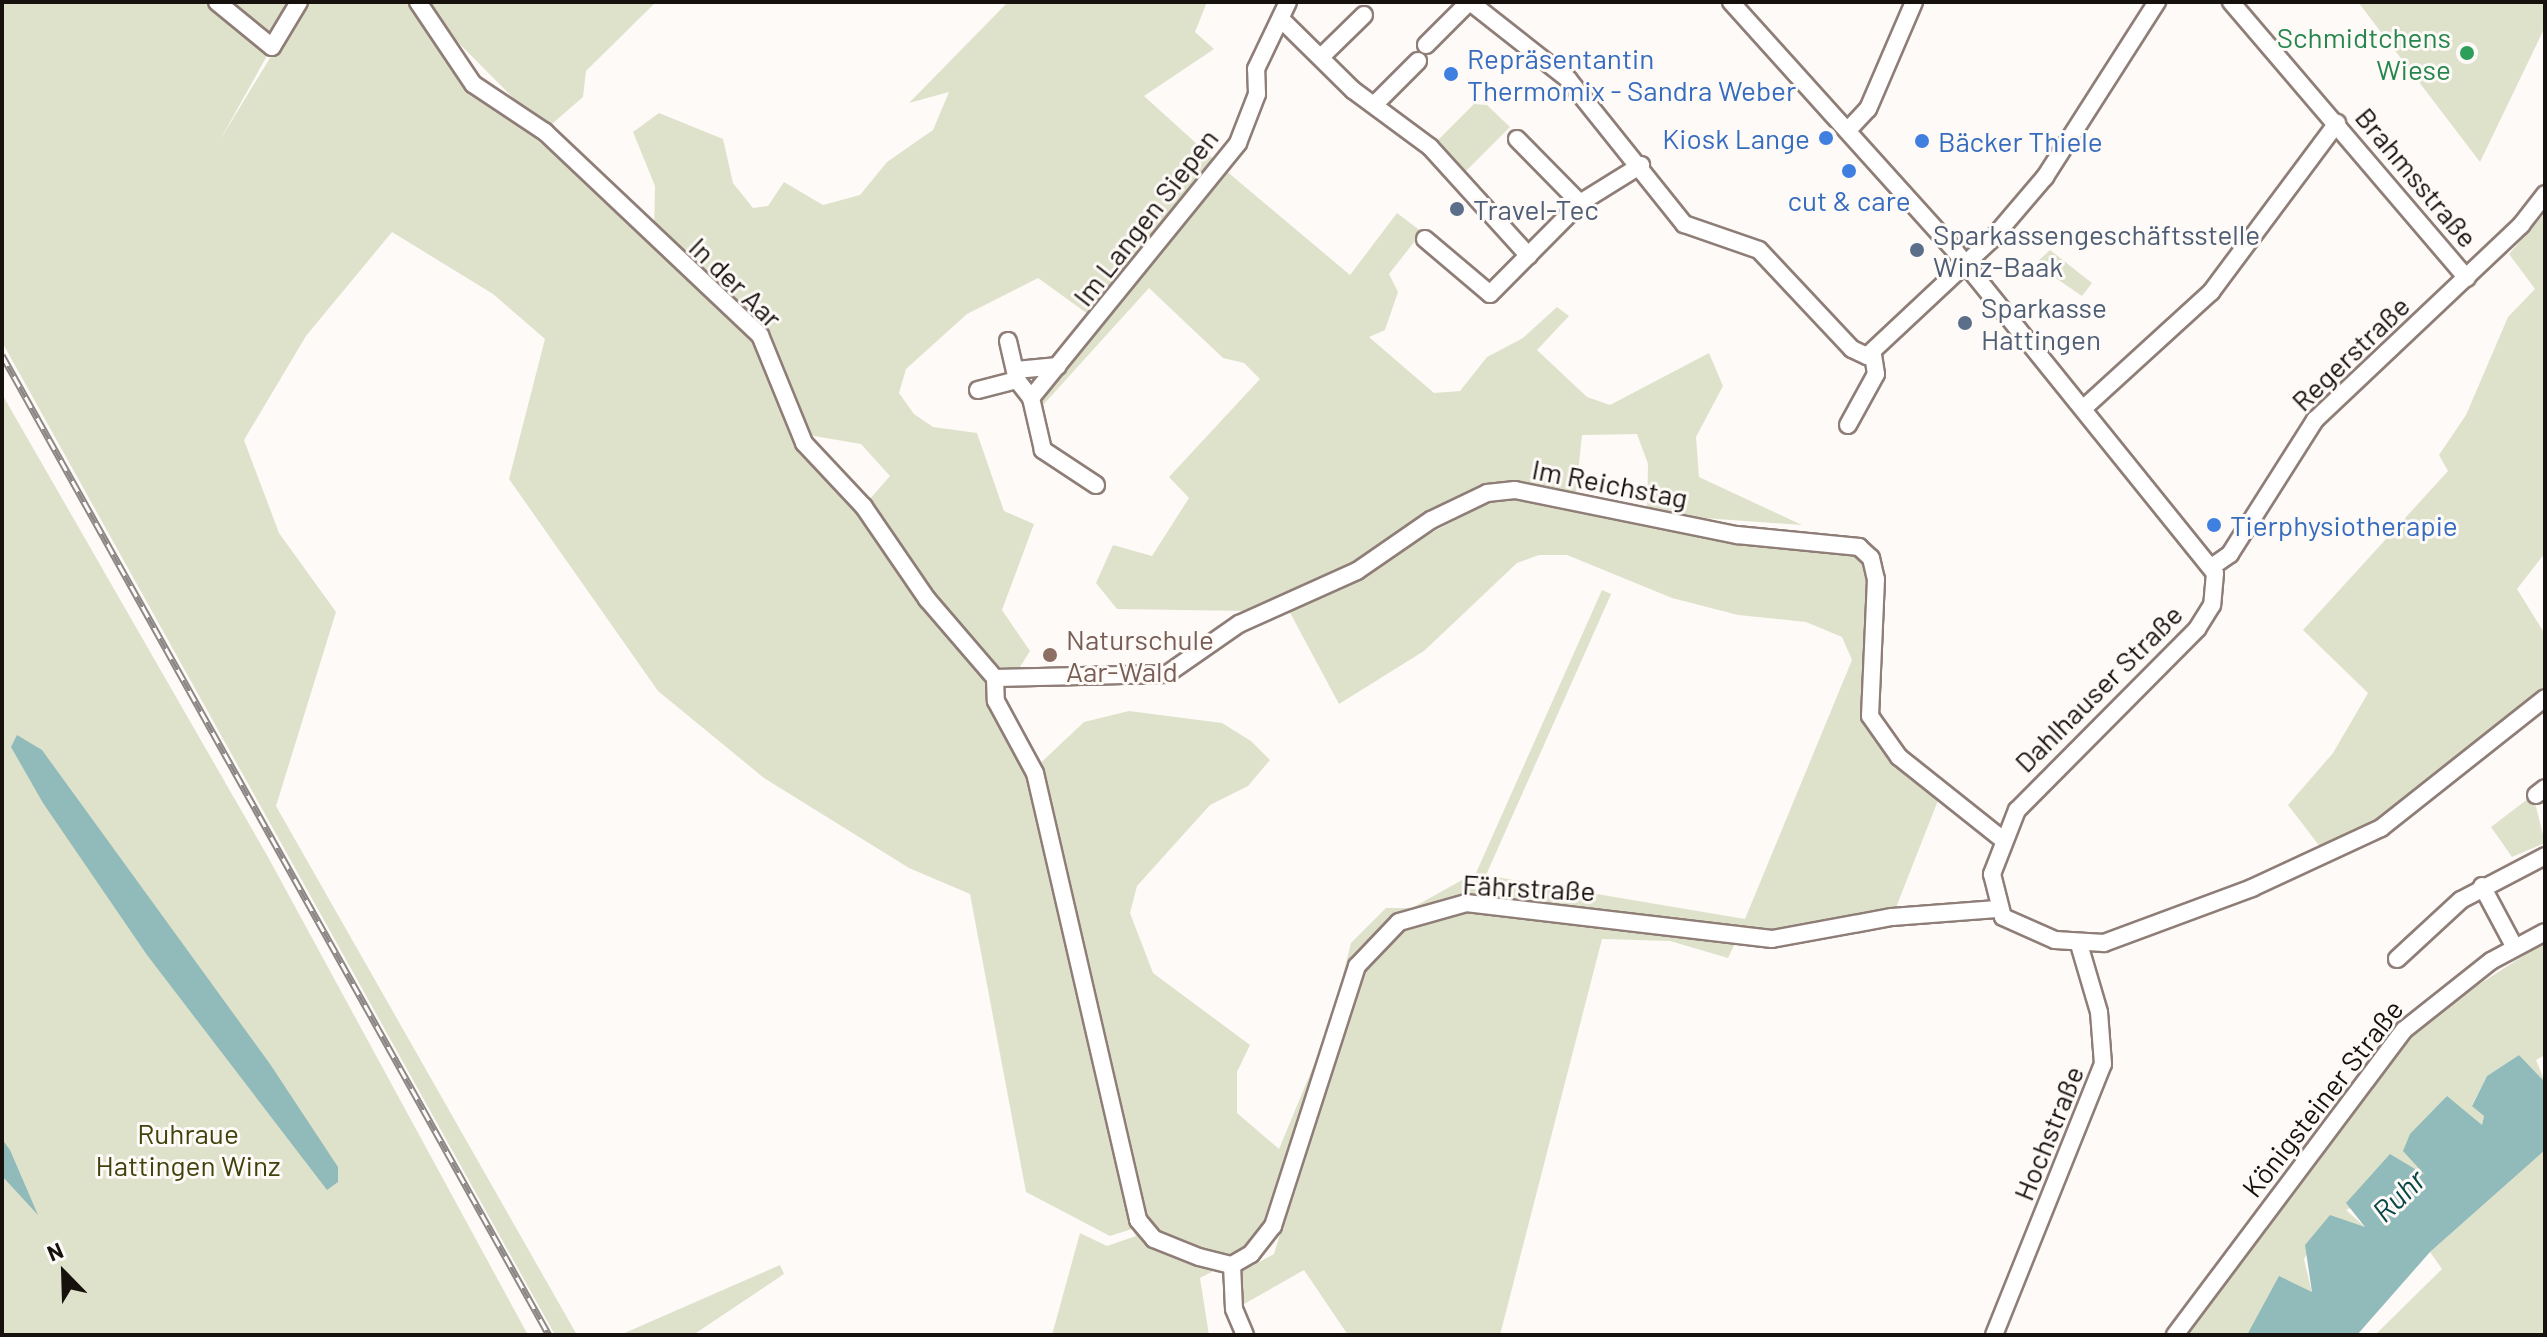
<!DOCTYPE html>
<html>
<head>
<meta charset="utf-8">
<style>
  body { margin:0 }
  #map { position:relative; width:2547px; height:1337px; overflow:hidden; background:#fefaf8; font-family:Barlow,sans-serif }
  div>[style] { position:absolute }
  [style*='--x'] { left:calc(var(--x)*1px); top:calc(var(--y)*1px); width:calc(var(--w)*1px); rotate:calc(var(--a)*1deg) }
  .green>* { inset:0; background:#dfe2cb; transform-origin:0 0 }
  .water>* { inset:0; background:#91baba }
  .roads { filter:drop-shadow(2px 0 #8f7e77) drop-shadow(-2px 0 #8f7e77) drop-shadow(0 2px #8f7e77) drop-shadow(0 -2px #8f7e77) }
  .street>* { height:16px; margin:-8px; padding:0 8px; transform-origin:8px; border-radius:8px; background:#fff }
  .rail>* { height:7px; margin-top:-3.5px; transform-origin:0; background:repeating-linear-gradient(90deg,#fefaf8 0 12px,#8d8886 0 24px); box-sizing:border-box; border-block:2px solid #8d8886 }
  .dots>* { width:22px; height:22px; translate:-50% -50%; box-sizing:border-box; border:4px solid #fefaf8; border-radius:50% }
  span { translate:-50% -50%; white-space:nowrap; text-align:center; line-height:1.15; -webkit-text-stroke:6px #fefaf8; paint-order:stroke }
  .leisure-label { font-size:28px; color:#27864d }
  .right { translate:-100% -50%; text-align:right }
  .shop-label { font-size:28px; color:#366cbe }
  .left { translate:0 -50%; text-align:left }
  .street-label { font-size:28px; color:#17110e }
  .service-label { font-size:28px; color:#4e5e75 }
  .education-label { font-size:28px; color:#785e54 }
  .park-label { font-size:28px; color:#3f420b }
  .water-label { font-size:30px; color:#064748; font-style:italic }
  .frame { position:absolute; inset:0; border:4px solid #17110e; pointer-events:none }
  .north { position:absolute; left:24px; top:1233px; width:80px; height:80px; -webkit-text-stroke:6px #fefaf8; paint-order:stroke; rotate:337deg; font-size:22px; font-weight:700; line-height:32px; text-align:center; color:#17110e }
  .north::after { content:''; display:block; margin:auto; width:28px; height:36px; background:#17110e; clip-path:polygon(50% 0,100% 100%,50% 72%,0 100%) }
</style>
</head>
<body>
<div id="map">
  <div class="green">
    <i style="clip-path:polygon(2px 2px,297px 2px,220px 140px,304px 2px,407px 2px,479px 89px,759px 335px,795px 437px,858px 501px,980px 670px,1030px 773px,1084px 722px,1129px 711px,1222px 723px,1251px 741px,1270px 760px,1248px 786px,1210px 805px,1173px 846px,1137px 886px,1130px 913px,1153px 973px,1250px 1045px,1237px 1072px,1237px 1113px,1279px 1149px,1330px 1026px,1351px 943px,1386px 908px,1412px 908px,1462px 880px,1496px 877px,1745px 919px,1852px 660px,1842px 637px,1806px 622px,1738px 615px,1672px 598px,1567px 555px,1539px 555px,1517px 563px,1424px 651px,1339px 704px,1288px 609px,1499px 497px,1876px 554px,1862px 705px,1880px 746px,1939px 798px,1895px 910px,1754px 936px,1464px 902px,1399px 920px,1354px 966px,1265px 1244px,1200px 1278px,1209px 1335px,1052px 1335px,1080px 1233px,1107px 1246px,1136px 1236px,1132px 1229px,1110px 1236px,1026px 1192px,970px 894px,909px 868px,764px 778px,658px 691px,509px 479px,545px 339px,493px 294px,392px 232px,306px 336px,244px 440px,279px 533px,336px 612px,276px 806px,577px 1335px,555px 1335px,2px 342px)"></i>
    <i style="clip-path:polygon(418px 2px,656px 2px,586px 71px,583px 97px,545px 130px)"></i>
    <i style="clip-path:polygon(1008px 2px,1207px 2px,1195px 32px,1214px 49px,1144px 96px,1218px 163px,1092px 317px,1038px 278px,967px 314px,906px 369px,899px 393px,914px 414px,933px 427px,977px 433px,1004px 511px,1034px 524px,1002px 610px,1030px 651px,1015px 675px,997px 673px,927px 596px,869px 500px,890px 476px,861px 444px,808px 435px,764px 332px,654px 232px,655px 186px,633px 132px,659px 113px,723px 139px,733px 183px,753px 208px,768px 206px,784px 182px,823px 205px,860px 195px,887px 162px,933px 130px,949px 92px,909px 103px)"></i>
    <i style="clip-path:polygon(2358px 2px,2545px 2px,2545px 27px,2480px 162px)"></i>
    <i style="clip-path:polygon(1474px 104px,1487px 105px,1510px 127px,1464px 173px,1435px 143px)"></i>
    <i style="clip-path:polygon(1224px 169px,1350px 275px,1397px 213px,1422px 232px,1389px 274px,1398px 292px,1385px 330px,1369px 337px,1434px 393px,1460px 391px,1487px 357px,1523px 338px,1557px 307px,1569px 316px,1537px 350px,1587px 397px,1610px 405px,1709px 353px,1723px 386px,1696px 437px,1699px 477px,1802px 525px,1647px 514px,1648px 464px,1637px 434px,1582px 435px,1576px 493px,1499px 484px,1354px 564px,1249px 611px,1117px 609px,1096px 583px,1113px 545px,1152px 556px,1189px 498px,1169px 477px,1260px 379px,1244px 363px,1223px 358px,1149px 288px,1034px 415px,1035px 403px)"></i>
    <i style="clip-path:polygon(2545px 213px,2545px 553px,2517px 589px,2545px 634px,2545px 692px,2384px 815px,2321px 848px,2288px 805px,2333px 753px,2368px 693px,2303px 630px,2448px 471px,2439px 455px,2466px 415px,2508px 317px,2535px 289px,2509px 254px)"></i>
    <i style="clip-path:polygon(2050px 250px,2092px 283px,2082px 296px,2035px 264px)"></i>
    <i style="clip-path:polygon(2px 394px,268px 857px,528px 1335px,2px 1335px)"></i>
    <i style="left:1602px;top:590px;width:10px;height:341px;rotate:24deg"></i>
    <i style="clip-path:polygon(2533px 795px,2545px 843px,2512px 857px,2491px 827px)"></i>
    <i style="clip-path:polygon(1467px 906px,1738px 937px,1728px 958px,1670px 941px,1602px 939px,1500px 1335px,1348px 1335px,1304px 1270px,1237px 1308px,1232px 1277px,1274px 1254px,1359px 968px,1400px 924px)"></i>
    <i style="clip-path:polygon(2545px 942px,2545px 1055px,2536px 1060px,2545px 1082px,2519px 1055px,2487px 1076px,2472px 1105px,2484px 1116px,2482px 1126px,2446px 1096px,2425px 1175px,2346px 1210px,2365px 1227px,2361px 1231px,2330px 1216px,2304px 1259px,2312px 1293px,2247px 1335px,2184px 1335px,2414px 1026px)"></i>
    <i style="clip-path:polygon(2545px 1150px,2545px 1335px,2375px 1335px,2442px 1269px,2430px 1252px)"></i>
    <i style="clip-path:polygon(780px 1265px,784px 1274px,693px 1335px,620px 1335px)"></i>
  </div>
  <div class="water">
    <i style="clip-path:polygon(17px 735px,42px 750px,270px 1064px,338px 1167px,338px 1182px,327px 1190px,147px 955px,43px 803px,11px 747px)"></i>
    <i style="clip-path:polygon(2519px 1055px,2545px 1082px,2545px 1150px,2430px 1252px,2357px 1335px,2247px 1335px,2279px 1276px,2312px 1292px,2305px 1245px,2330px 1215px,2365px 1227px,2346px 1203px,2390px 1154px,2425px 1175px,2403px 1151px,2410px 1134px,2447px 1096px,2482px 1125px,2484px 1116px,2472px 1106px,2487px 1076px)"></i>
    <i style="clip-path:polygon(2px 1139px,10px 1150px,38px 1215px,2px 1176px)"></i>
  </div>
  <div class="roads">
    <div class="street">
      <i style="--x:217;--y:2;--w:71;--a:39.3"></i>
      <i style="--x:272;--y:47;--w:52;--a:-59"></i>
      <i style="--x:418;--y:2;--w:99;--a:56.1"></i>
      <i style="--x:473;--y:84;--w:87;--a:33.7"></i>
      <i style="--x:545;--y:132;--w:296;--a:43.4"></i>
      <i style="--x:760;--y:335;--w:117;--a:67.8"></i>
      <i style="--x:804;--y:443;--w:88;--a:46.8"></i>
      <i style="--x:864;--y:507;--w:112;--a:55.6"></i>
      <i style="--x:927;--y:599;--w:104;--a:49.3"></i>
      <i style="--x:1470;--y:2;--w:125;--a:38.2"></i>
      <i style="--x:1568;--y:79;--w:186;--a:51.3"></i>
      <i style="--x:1684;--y:224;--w:79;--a:19.1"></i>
      <i style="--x:1759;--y:250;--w:136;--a:46.8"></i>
      <i style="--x:1852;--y:349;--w:17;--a:25"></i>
      <i style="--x:1867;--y:356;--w:171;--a:-43.1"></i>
      <i style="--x:1992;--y:239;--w:82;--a:-49.5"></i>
      <i style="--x:2045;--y:177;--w:208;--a:-57.4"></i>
      <i style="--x:1731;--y:2;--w:335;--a:48"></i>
      <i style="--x:1955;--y:251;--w:414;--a:51.1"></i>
      <i style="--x:2215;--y:573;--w:32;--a:95"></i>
      <i style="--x:2212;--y:605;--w:28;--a:122"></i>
      <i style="--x:2197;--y:629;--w:255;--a:134.8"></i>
      <i style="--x:2017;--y:810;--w:69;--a:111.3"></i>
      <i style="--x:1992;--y:874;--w:44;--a:75.7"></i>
      <i style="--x:2003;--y:917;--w:57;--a:23.9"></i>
      <i style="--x:2055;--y:940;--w:49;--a:3.5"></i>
      <i style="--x:2104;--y:943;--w:158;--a:-20.4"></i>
      <i style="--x:2252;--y:888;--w:142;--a:-24.9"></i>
      <i style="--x:2381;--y:828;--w:209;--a:-38.4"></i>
      <i style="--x:2231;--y:2;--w:363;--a:49.5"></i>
      <i style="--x:1282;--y:20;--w:100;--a:44.6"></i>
      <i style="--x:1353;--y:90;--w:96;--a:36.5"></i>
      <i style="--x:1430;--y:147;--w:147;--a:47.8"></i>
      <i style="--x:1426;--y:45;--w:61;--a:-45"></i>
      <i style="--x:1321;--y:57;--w:60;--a:-44.3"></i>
      <i style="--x:1377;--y:102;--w:58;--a:-45"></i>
      <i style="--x:1850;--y:128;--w:26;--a:-47"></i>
      <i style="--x:1868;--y:109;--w:116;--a:-66.7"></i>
      <i style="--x:1517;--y:139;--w:90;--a:45.5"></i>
      <i style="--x:1425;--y:239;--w:85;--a:40.2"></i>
      <i style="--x:1490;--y:294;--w:128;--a:-45.3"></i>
      <i style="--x:1580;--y:203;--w:72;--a:-31.9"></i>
      <i style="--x:1008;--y:341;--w:40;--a:77"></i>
      <i style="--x:1017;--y:380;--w:23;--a:52"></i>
      <i style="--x:1016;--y:370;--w:42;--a:-5.4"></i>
      <i style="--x:978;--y:390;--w:40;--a:-14.4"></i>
      <i style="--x:2085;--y:407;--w:171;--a:-42.4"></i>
      <i style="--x:2211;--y:292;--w:211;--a:-53.3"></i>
      <i style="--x:1848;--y:425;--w:58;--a:-61.2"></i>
      <i style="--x:1876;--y:374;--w:20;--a:-99"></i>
      <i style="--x:1096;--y:485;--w:64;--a:-146.6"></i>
      <i style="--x:1043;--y:450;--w:53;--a:-103"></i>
      <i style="--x:1031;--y:398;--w:328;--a:-50.9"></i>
      <i style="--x:1238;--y:143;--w:53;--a:-68.8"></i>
      <i style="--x:1257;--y:94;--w:25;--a:-92"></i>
      <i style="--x:1256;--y:69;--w:74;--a:-64.5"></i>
      <i style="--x:2213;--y:566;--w:21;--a:-35"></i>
      <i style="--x:2230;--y:554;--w:159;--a:-57.6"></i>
      <i style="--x:2315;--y:420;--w:284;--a:-43.4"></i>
      <i style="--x:2521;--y:225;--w:39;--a:-52"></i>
      <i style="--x:995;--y:678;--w:23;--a:88"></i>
      <i style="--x:996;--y:701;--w:82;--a:61.6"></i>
      <i style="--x:1035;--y:773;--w:459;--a:77"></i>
      <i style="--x:1138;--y:1220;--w:25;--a:50"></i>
      <i style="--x:1154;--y:1239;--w:48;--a:21.8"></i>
      <i style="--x:1199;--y:1257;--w:34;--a:14"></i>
      <i style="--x:1232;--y:1265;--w:22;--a:-30"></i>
      <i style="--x:1251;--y:1254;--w:36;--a:-52"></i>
      <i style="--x:1273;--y:1226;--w:273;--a:-72.1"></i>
      <i style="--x:1357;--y:966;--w:61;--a:-46.3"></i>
      <i style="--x:1399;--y:922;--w:70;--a:-15.8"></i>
      <i style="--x:1466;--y:903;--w:308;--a:6.7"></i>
      <i style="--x:1772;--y:939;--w:122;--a:-10.4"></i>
      <i style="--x:1892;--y:917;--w:105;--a:-4.4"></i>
      <i style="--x:995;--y:678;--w:172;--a:-1.3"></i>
      <i style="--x:1167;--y:674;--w:88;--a:-34.8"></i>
      <i style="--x:1239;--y:624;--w:129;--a:-24.2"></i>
      <i style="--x:1357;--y:571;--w:90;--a:-34.6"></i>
      <i style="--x:1431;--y:520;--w:62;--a:-25.7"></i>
      <i style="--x:1487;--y:493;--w:28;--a:-6"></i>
      <i style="--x:1515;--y:490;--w:227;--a:11.5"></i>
      <i style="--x:1737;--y:535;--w:123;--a:5.6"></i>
      <i style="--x:1859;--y:547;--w:16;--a:43"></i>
      <i style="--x:1871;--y:558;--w:22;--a:77"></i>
      <i style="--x:1876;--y:579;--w:137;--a:92.5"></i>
      <i style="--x:1870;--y:716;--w:50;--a:54.7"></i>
      <i style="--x:1899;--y:757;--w:130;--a:38.5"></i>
      <i style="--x:2536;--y:795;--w:11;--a:-38"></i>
      <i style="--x:2482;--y:886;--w:68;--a:61.9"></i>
      <i style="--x:2397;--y:959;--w:87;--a:-42.7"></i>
      <i style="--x:2461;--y:900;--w:95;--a:-27.6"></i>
      <i style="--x:1232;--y:1265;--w:44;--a:87.4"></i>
      <i style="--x:1234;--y:1309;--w:28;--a:67"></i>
      <i style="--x:1994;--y:1335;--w:292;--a:-68.1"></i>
      <i style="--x:2103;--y:1064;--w:52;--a:-94.4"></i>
      <i style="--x:2099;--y:1012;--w:71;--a:-106.4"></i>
      <i style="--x:2175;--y:1335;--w:381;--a:-53.1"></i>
      <i style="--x:2404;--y:1030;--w:111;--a:-38.4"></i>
      <i style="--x:2491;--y:961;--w:61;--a:-28.2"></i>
    </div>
  </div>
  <div class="rail">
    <i style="--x:2;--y:355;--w:1122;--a:60.83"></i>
  </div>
  <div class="dots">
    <i style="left:2467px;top:53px;background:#2e9e5b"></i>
    <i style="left:1451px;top:74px;background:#3f7fe0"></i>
    <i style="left:1826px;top:138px;background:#3f7fe0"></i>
    <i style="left:1922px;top:141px;background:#3f7fe0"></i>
    <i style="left:1849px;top:171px;background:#3f7fe0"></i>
    <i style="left:1457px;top:209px;background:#5c6f8a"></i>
    <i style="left:1917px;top:250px;background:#5c6f8a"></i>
    <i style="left:1965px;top:323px;background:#5c6f8a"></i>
    <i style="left:2214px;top:525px;background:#3f7fe0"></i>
    <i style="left:1050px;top:655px;background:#8d6e63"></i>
  </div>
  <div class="leisure-label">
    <span class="right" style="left:2451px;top:53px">Schmidtchens<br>Wiese</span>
  </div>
  <div class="shop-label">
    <span class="left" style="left:1467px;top:74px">Repräsentantin<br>Thermomix - Sandra Weber</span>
    <span class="right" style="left:1810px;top:138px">Kiosk Lange</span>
    <span class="left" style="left:1938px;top:141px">Bäcker Thiele</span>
    <span style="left:1849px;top:200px">cut &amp; care</span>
    <span class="left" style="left:2230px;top:525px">Tierphysiotherapie</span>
  </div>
  <div class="street-label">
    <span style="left:2417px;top:177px;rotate:50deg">Brahmsstraße</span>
    <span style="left:1145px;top:217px;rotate:-52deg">Im Langen Siepen</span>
    <span style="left:736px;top:282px;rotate:44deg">In der Aar</span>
    <span style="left:2350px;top:353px;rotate:-44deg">Regerstraße</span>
    <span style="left:1610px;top:483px;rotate:11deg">Im Reichstag</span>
    <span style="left:2098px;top:688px;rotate:-45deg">Dahlhauser Straße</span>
    <span style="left:1529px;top:887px;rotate:3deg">Fährstraße</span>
    <span style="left:2322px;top:1098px;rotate:-52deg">Königsteiner Straße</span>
    <span style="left:2048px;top:1133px;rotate:-68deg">Hochstraße</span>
  </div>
  <div class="service-label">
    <span class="left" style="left:1473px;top:209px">Travel-Tec</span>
    <span class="left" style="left:1933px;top:250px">Sparkassengeschäftsstelle<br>Winz-Baak</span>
    <span class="left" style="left:1981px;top:323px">Sparkasse<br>Hattingen</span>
  </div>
  <div class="education-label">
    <span class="left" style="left:1066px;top:655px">Naturschule<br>Aar-Wald</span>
  </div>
  <div class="park-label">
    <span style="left:188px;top:1149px">Ruhraue<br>Hattingen Winz</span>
  </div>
  <div class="water-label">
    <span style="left:2398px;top:1195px;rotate:-44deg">Ruhr</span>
  </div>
  <div class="frame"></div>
  <div class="north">N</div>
</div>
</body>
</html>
